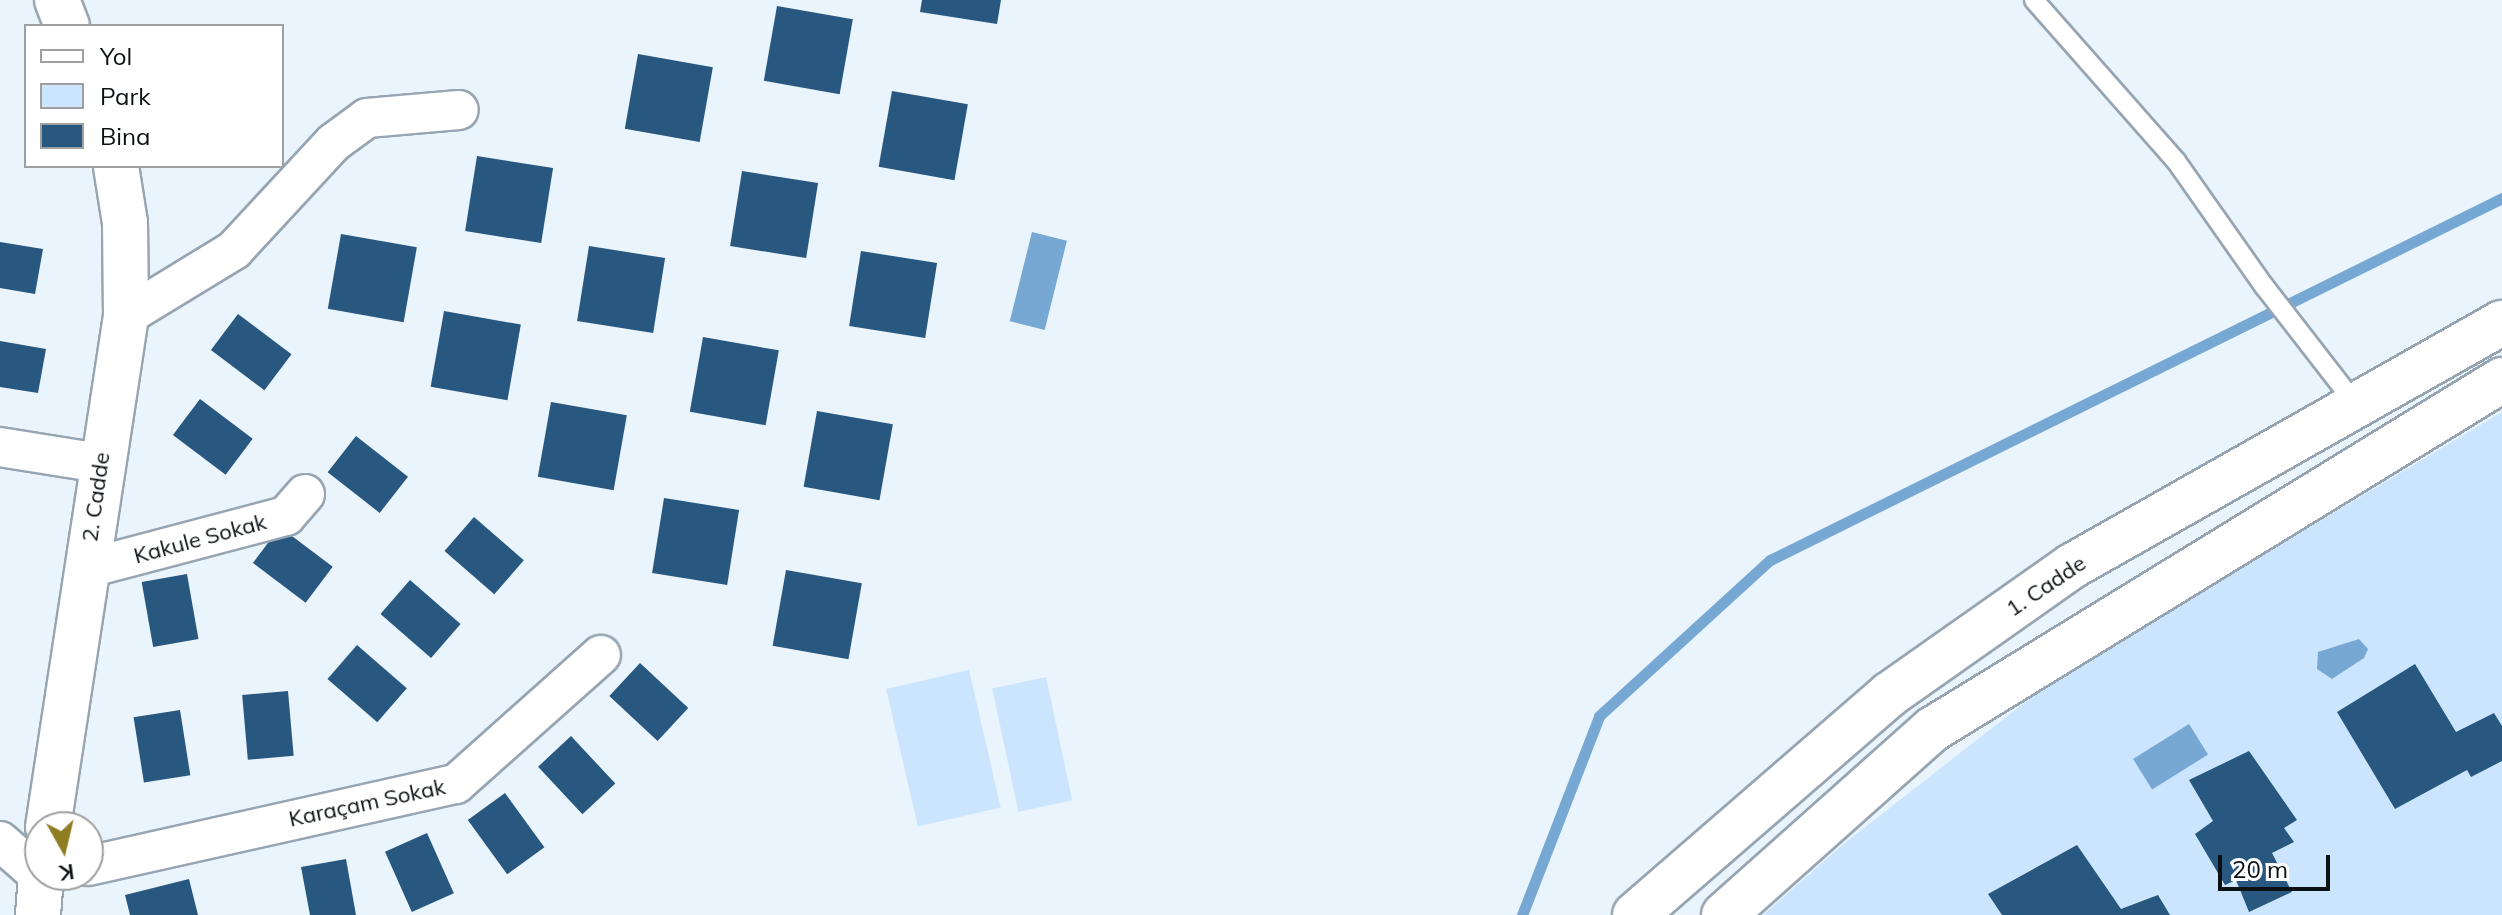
<!DOCTYPE html>
<html>
<head>
<meta charset="utf-8">
<style>
  body { margin:0 }
  #map { position:relative; width:2502px; height:915px; overflow:hidden; background:#eaf4fc; font-family:Mulish,sans-serif }
  div>[style] { position:absolute }
  [style*='--x'] { left:calc(var(--x)*1px); top:calc(var(--y)*1px); width:calc(var(--w)*1px); rotate:calc(var(--a)*1deg) }
  .green>* { inset:0; background:#cbe5fe; transform-origin:0 0 }
  .water>* { inset:0; background:#77a8d4; transform-origin:0 0 }
  .stream>* { height:11px; margin:-5.5px; padding:0 5.5px; transform-origin:5.5px; border-radius:5.5px; background:#77a8d4 }
  .building>* { inset:0; background:#28577f; transform-origin:0 0 }
  .roads { filter:drop-shadow(2px 0 #97a5b3) drop-shadow(-2px 0 #97a5b3) drop-shadow(0 2px #97a5b3) drop-shadow(0 -2px #97a5b3) }
  .service>* { height:18px; margin:-9px; padding:0 9px; transform-origin:9px; border-radius:9px; background:#fff }
  .minor>* { height:38px; margin:-19px; padding:0 19px; transform-origin:19px; border-radius:19px; background:#fff }
  .tertiary>* { height:44px; margin:-22px; padding:0 22px; transform-origin:22px; border-radius:22px; background:#fff }
  .primary>* { height:44px; margin:-22px; padding:0 22px; transform-origin:22px; border-radius:22px; background:#fff }
  span { translate:-50% -50%; white-space:nowrap; text-align:center; line-height:1.15; -webkit-text-stroke:8px #fff; paint-order:stroke }
  .street-label { font-size:22px; color:#0c1115 }
  .legend { position:absolute; left:24px; top:24px; width:260px; height:144px; box-sizing:border-box; background:#fff; border:2px solid #9ea0a1; margin:0; padding:10px 14px; list-style:none; font-size:24px; color:#0c1115 }
  .legend li { display:flex; align-items:center; gap:16px; height:40px }
  .legend b { width:40px; border:2px solid #9ea0a1 }
  .north { position:absolute; left:24px; top:811px; width:80px; height:80px; box-sizing:border-box; background:#fff; border:2px solid #9ea0a1; border-radius:50%; rotate:172deg; font-size:22px; font-weight:700; line-height:32px; text-align:center; color:#0c1115 }
  .north::after { content:''; display:block; margin:auto; width:28px; height:36px; background:#8e7d23; clip-path:polygon(50% 0,100% 100%,50% 72%,0 100%) }
  .scale { position:absolute; left:2218px; top:855px; width:112px; height:36px; box-sizing:border-box; border:4px solid #0c1115; border-top:0; padding-left:10px; font-size:24px; line-height:28px; white-space:nowrap; color:#0c1115; -webkit-text-stroke:6px #fff; paint-order:stroke }
</style>
</head>
<body>
<div id="map">
  <div class="green">
    <i style="clip-path:polygon(2502px 412px,2502px 915px,1763px 915px,1846px 842px,2051px 682px)"></i>
    <i style="left:969px;top:670px;width:141px;height:85px;rotate:77deg"></i>
    <i style="left:1046px;top:677px;width:126px;height:55px;rotate:78deg"></i>
  </div>
  <div class="water">
    <i style="left:1032px;top:232px;width:36px;height:92px;rotate:14deg"></i>
    <i style="clip-path:polygon(2359px 639px,2368px 649px,2364px 658px,2332px 679px,2317px 669px,2318px 652px)"></i>
    <i style="left:2189px;top:724px;width:36px;height:66px;rotate:58deg"></i>
  </div>
  <div class="stream">
    <i style="--x:1522;--y:915;--w:213;--a:-68.8"></i>
    <i style="--x:1599;--y:716;--w:231;--a:-42.4"></i>
    <i style="--x:1770;--y:560;--w:817;--a:-26.31"></i>
  </div>
  <div class="building">
    <i style="clip-path:polygon(922px 0,1001px 0,997px 24px,920px 12px)"></i>
    <i style="left:777px;top:6px;width:77px;height:76px;rotate:10deg"></i>
    <i style="left:638px;top:54px;width:76px;height:76px;rotate:10deg"></i>
    <i style="left:892px;top:91px;width:77px;height:77px;rotate:10deg"></i>
    <i style="left:477px;top:156px;width:77px;height:76px;rotate:9deg"></i>
    <i style="left:742px;top:171px;width:77px;height:76px;rotate:9deg"></i>
    <i style="left:341px;top:234px;width:77px;height:76px;rotate:10deg"></i>
    <i style="clip-path:polygon(0 242px,43px 249px,35px 294px,0 288px)"></i>
    <i style="left:589px;top:246px;width:77px;height:76px;rotate:9deg"></i>
    <i style="left:861px;top:251px;width:77px;height:76px;rotate:9deg"></i>
    <i style="left:444px;top:311px;width:78px;height:77px;rotate:10deg"></i>
    <i style="left:238px;top:314px;width:67px;height:45px;rotate:37deg"></i>
    <i style="left:703px;top:337px;width:77px;height:76px;rotate:10deg"></i>
    <i style="clip-path:polygon(0 341px,46px 349px,38px 393px,0 387px)"></i>
    <i style="left:200px;top:399px;width:66px;height:45px;rotate:37deg"></i>
    <i style="left:551px;top:402px;width:77px;height:76px;rotate:10deg"></i>
    <i style="left:817px;top:411px;width:77px;height:77px;rotate:10deg"></i>
    <i style="left:356px;top:436px;width:66px;height:46px;rotate:38deg"></i>
    <i style="left:664px;top:498px;width:76px;height:76px;rotate:9deg"></i>
    <i style="left:474px;top:517px;width:66px;height:45px;rotate:41deg"></i>
    <i style="left:280px;top:527px;width:66px;height:45px;rotate:37deg"></i>
    <i style="left:786px;top:570px;width:77px;height:77px;rotate:10deg"></i>
    <i style="left:187px;top:574px;width:66px;height:46px;rotate:80deg"></i>
    <i style="left:410px;top:580px;width:67px;height:45px;rotate:41deg"></i>
    <i style="left:357px;top:645px;width:66px;height:45px;rotate:41deg"></i>
    <i style="left:640px;top:663px;width:66px;height:45px;rotate:43deg"></i>
    <i style="clip-path:polygon(2415px 664px,2456px 732px,2494px 713px,2502px 726px,2502px 761px,2471px 777px,2467px 770px,2395px 809px,2337px 712px)"></i>
    <i style="left:288px;top:691px;width:65px;height:46px;rotate:85deg"></i>
    <i style="left:180px;top:710px;width:66px;height:47px;rotate:81deg"></i>
    <i style="left:571px;top:736px;width:65px;height:45px;rotate:47deg"></i>
    <i style="clip-path:polygon(2249px 751px,2297px 820px,2284px 828px,2294px 842px,2272px 853px,2292px 892px,2249px 912px,2236px 880px,2225px 885px,2195px 834px,2213px 821px,2189px 780px)"></i>
    <i style="left:505px;top:793px;width:67px;height:46px;rotate:54deg"></i>
    <i style="left:427px;top:833px;width:66px;height:46px;rotate:66deg"></i>
    <i style="clip-path:polygon(2077px 845px,2121px 909px,2158px 895px,2170px 915px,2002px 915px,1988px 894px)"></i>
    <i style="clip-path:polygon(346px 859px,356px 915px,310px 915px,301px 867px)"></i>
    <i style="clip-path:polygon(189px 879px,198px 915px,130px 915px,125px 895px)"></i>
  </div>
  <div class="roads">
    <div class="service">
      <i style="--x:2034;--y:0;--w:215;--a:48.6"></i>
      <i style="--x:2176;--y:161;--w:153;--a:54.9"></i>
      <i style="--x:2264;--y:286;--w:153;--a:52.2"></i>
    </div>
    <div class="minor">
      <i style="--x:126;--y:316;--w:127;--a:-31.4"></i>
      <i style="--x:234;--y:250;--w:146;--a:-47.2"></i>
      <i style="--x:333;--y:143;--w:42;--a:-36.3"></i>
      <i style="--x:367;--y:118;--w:92;--a:-5"></i>
      <i style="--x:0;--y:447;--w:101;--a:9.1"></i>
      <i style="--x:85;--y:569;--w:208;--a:-14.8"></i>
      <i style="--x:286;--y:516;--w:29;--a:-49"></i>
      <i style="--x:0;--y:841;--w:55;--a:41.3"></i>
      <i style="--x:41;--y:877;--w:9;--a:-13"></i>
      <i style="--x:88;--y:866;--w:377;--a:-12.6"></i>
      <i style="--x:456;--y:784;--w:194;--a:-41.7"></i>
    </div>
    <div class="tertiary">
      <i style="--x:57;--y:0;--w:28;--a:69"></i>
      <i style="--x:48;--y:827;--w:517;--a:-81.32"></i>
      <i style="--x:126;--y:316;--w:93;--a:-90.6"></i>
      <i style="--x:125;--y:223;--w:58;--a:-99"></i>
      <i style="--x:38;--y:915;--w:40;--a:-85.7"></i>
    </div>
    <div class="primary">
      <i style="--x:1635;--y:915;--w:337;--a:-40.9"></i>
      <i style="--x:1890;--y:694;--w:223;--a:-35.1"></i>
      <i style="--x:2072;--y:566;--w:494;--a:-29.5"></i>
      <i style="--x:1724;--y:915;--w:280;--a:-41.7"></i>
      <i style="--x:1933;--y:729;--w:668;--a:-31.52"></i>
    </div>
  </div>
  <div class="street-label">
    <span style="left:96px;top:497px;rotate:-82deg">2. Cadde</span>
    <span style="left:200px;top:539px;rotate:-15deg">Kakule Sokak</span>
    <span style="left:2046px;top:586px;rotate:-34deg">1. Cadde</span>
    <span style="left:367px;top:803px;rotate:-12deg">Karaçam Sokak</span>
  </div>
  <ul class="legend">
  <li><b style="height:10px;background:#fff"></b>Yol</li>
  <li><b style="height:22px;background:#cbe5fe"></b>Park</li>
  <li><b style="height:22px;background:#28577f"></b>Bina</li>
  </ul>
  <div class="north">K</div>
  <div class="scale">20 m</div>
</div>
</body>
</html>
